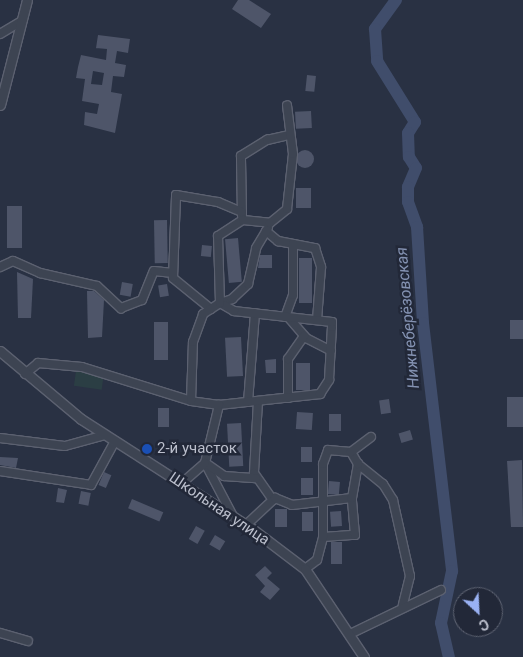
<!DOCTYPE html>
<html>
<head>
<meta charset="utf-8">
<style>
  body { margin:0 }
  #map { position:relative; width:523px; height:657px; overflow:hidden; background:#293143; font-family:Roboto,sans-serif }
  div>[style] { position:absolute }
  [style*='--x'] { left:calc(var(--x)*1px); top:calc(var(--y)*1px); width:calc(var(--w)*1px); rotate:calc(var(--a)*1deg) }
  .green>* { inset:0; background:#2b3e44; transform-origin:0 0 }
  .river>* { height:12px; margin:-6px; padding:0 6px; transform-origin:6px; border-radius:6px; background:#404d6b }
  .building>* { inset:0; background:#4e5569; transform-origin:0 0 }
  .round { border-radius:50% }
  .roads { filter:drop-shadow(1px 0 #5c6170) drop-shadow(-1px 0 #5c6170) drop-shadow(0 1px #5c6170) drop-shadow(0 -1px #5c6170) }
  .minor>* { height:8px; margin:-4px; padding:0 4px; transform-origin:4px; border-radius:4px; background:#3d4452 }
  .tertiary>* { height:9px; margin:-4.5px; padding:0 4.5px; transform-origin:4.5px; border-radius:4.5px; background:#3d4452 }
  .dots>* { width:14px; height:14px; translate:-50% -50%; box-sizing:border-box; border:2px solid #222838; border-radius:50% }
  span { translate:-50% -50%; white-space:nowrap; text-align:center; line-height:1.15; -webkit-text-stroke:5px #222838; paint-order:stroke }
  .poi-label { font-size:15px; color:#bbbfcc }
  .left { translate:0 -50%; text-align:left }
  .street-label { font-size:15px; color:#bbbfcc }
  .water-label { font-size:16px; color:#8492b2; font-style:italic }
  .north { position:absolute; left:453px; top:587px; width:50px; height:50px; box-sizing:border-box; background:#222838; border:1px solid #5f6473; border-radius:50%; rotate:155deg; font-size:14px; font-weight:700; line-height:20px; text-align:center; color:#bbbfcc }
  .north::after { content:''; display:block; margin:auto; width:18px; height:22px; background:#99b1f3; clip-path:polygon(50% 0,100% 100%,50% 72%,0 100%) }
</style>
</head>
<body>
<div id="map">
  <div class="green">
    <i style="left:76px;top:371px;width:28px;height:15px;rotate:8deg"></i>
  </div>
  <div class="river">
    <i style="--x:396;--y:0;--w:36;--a:126"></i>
    <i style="--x:375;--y:29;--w:32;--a:86"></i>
    <i style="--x:377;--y:61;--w:72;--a:58.1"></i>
    <i style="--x:415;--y:122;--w:13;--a:122"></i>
    <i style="--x:408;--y:133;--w:24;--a:88"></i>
    <i style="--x:409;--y:157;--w:13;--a:58"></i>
    <i style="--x:416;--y:168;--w:21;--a:113"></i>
    <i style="--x:408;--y:187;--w:15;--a:90"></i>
    <i style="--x:408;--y:202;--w:27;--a:70"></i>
    <i style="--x:417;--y:227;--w:96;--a:86.4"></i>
    <i style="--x:423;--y:323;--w:250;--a:83.3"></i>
    <i style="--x:452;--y:571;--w:53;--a:101.9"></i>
    <i style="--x:441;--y:623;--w:35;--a:77"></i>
  </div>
  <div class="building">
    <i style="clip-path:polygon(238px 0,249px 0,271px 14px,261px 28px,232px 9px)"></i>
    <i style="clip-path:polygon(evenodd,98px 35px,130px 39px,128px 53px,117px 51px,115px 63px,126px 65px,124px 77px,113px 76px,111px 92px,122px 94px,115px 133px,84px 125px,85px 112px,97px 114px,99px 104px,82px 101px,85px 79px,76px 78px,78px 67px,81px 55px,106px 60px,107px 49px,96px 48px,98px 35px,93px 71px,104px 73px,102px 85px,91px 84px,93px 71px)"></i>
    <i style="left:307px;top:75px;width:9px;height:16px;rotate:6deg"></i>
    <i style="left:311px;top:111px;width:17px;height:16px;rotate:87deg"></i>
    <i class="round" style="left:296px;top:150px;width:18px;height:18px"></i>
    <i style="left:296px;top:188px;width:15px;height:20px"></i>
    <i style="left:7px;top:206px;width:15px;height:42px"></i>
    <i style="left:167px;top:220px;width:43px;height:13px;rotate:89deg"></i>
    <i style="left:238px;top:238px;width:44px;height:13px;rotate:85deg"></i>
    <i style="left:202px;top:245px;width:10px;height:11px;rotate:6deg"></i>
    <i style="clip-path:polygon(260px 255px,272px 255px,272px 268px,258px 268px)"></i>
    <i style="left:299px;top:258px;width:13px;height:45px"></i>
    <i style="clip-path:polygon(17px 272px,33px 279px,31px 318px,18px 318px)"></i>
    <i style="left:122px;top:282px;width:11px;height:13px;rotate:10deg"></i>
    <i style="left:167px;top:284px;width:12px;height:9px;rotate:81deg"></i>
    <i style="clip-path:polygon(87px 291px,94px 291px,104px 300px,102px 337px,88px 338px)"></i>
    <i style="left:523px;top:320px;width:19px;height:13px;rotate:90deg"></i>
    <i style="left:154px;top:322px;width:14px;height:38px"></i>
    <i style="left:241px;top:337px;width:39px;height:16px;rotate:87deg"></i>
    <i style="clip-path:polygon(276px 359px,276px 373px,266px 373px,265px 360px)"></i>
    <i style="left:296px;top:363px;width:14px;height:27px"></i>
    <i style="left:507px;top:397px;width:16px;height:30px"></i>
    <i style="left:389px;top:399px;width:14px;height:10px;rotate:82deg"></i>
    <i style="left:158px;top:408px;width:11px;height:19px"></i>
    <i style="left:297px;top:412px;width:16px;height:17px;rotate:4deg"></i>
    <i style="left:329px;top:414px;width:12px;height:17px"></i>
    <i style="left:241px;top:423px;width:43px;height:14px;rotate:87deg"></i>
    <i style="left:410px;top:430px;width:10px;height:12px;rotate:73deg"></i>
    <i style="left:301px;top:447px;width:11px;height:15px"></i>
    <i style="clip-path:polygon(0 457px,18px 458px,16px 468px,0 465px)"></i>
    <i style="clip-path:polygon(522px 460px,523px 527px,511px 527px,507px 461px)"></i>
    <i style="left:104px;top:472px;width:8px;height:14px;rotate:23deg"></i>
    <i style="left:301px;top:478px;width:12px;height:17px"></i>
    <i style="left:329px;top:481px;width:11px;height:13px;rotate:5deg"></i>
    <i style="clip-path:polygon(58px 488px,67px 490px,64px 503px,56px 502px)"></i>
    <i style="left:81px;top:491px;width:10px;height:13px;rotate:11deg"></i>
    <i style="left:132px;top:499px;width:34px;height:10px;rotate:23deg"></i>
    <i style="left:275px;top:509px;width:12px;height:18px"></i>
    <i style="left:341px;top:511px;width:15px;height:11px;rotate:86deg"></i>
    <i style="left:302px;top:512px;width:11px;height:19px"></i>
    <i style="left:196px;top:526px;width:10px;height:15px;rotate:29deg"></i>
    <i style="left:215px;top:535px;width:12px;height:11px;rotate:31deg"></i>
    <i style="left:331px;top:542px;width:11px;height:22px"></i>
    <i style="clip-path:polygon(265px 566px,272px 573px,267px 578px,280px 589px,270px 600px,260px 592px,265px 586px,255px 575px)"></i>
  </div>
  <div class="roads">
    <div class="minor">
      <i style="--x:0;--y:34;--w:26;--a:-31"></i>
      <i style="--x:242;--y:216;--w:60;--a:-91"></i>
      <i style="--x:241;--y:156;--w:31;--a:-32"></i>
      <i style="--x:267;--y:140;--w:23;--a:-13"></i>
      <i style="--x:266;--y:231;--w:16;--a:40"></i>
      <i style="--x:278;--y:241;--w:38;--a:11"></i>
      <i style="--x:315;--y:248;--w:20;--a:72"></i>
      <i style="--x:321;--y:267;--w:53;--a:94.3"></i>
      <i style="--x:0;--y:267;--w:14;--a:-25"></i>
      <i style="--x:13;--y:261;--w:30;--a:24"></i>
      <i style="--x:40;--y:273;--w:58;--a:12.8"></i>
      <i style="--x:97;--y:286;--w:33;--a:43"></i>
      <i style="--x:121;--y:308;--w:22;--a:-21"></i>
      <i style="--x:142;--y:300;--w:31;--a:-68"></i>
      <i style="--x:154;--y:271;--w:19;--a:6"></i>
      <i style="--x:220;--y:303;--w:13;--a:-18"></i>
      <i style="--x:232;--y:299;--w:22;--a:-43"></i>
      <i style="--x:248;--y:284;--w:37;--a:-77"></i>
      <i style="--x:256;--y:248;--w:23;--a:-59"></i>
      <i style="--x:211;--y:309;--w:49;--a:-140.8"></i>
      <i style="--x:173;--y:278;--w:83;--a:-87.9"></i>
      <i style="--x:176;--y:195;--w:43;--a:9.5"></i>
      <i style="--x:218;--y:202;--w:26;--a:23"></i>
      <i style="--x:285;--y:317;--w:23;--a:-70"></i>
      <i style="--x:293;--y:295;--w:51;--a:-90"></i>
      <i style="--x:288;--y:317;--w:28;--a:49"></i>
      <i style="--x:306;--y:338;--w:28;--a:27"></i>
      <i style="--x:25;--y:374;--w:17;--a:-40"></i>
      <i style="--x:38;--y:363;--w:44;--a:5.2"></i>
      <i style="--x:82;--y:367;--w:114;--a:17.3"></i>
      <i style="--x:288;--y:398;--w:39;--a:-90"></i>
      <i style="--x:288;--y:359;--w:28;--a:-55"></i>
      <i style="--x:258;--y:401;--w:72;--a:93.2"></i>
      <i style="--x:254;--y:473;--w:33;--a:55"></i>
      <i style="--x:248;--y:402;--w:89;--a:-85.5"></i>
      <i style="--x:219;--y:405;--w:102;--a:-6.2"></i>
      <i style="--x:320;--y:394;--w:17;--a:-57"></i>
      <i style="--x:329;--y:380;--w:53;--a:-86.8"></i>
      <i style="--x:332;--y:327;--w:5;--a:-90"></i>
      <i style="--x:332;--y:322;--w:99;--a:-173.6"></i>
      <i style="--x:234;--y:311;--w:16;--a:-150"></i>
      <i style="--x:0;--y:438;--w:65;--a:7"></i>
      <i style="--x:65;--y:446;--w:41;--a:-15.4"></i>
      <i style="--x:205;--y:463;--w:60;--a:-76.4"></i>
      <i style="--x:219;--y:405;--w:28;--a:-172"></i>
      <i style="--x:191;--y:401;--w:59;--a:-88.1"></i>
      <i style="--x:193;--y:342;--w:30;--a:-70"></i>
      <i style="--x:203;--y:314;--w:20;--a:-33"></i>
      <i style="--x:220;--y:303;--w:67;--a:-91.7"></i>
      <i style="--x:218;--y:236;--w:30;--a:-33"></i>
      <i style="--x:243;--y:220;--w:27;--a:6"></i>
      <i style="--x:270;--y:223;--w:22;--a:-39"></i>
      <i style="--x:287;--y:209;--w:55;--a:-83.8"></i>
      <i style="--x:293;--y:154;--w:49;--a:-97"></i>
      <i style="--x:205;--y:463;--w:60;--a:62.2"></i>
      <i style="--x:207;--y:464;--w:21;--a:35"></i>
      <i style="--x:224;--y:476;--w:32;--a:4"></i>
      <i style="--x:358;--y:464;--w:32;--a:39"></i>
      <i style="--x:383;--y:484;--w:19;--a:58"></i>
      <i style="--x:393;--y:500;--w:78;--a:77.4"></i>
      <i style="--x:410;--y:576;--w:30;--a:104"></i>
      <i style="--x:0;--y:471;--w:92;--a:8.7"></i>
      <i style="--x:91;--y:485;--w:50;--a:-61.4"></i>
      <i style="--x:182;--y:483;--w:30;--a:-41"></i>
      <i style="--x:246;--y:525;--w:40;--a:-43"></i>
      <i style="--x:275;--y:498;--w:18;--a:22"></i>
      <i style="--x:292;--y:505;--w:60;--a:-6.7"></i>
      <i style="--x:323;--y:537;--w:32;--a:-4"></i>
      <i style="--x:355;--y:535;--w:37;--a:-95"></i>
      <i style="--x:352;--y:498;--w:35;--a:-80"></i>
      <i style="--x:358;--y:464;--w:14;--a:-120"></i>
      <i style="--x:305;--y:569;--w:15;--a:-37"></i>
      <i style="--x:317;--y:560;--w:24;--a:-75"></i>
      <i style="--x:323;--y:537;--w:73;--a:-90"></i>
      <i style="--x:323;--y:464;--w:15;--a:-70"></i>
      <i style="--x:328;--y:450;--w:23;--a:5"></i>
      <i style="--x:351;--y:452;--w:25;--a:-37"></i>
      <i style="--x:0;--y:633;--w:29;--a:16"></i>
      <i style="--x:350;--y:634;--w:101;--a:-25.8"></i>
    </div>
    <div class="tertiary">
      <i style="--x:0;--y:105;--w:108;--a:-75.6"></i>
      <i style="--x:0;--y:351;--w:106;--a:40"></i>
      <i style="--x:81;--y:419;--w:202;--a:32.7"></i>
      <i style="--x:251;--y:528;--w:68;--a:37.2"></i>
      <i style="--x:305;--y:569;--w:106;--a:56.2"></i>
    </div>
  </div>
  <div class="dots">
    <i style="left:147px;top:449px;background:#1a4fb4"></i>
  </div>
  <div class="poi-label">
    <span class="left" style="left:157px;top:449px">2-й участок</span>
  </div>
  <div class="street-label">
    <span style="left:219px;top:509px;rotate:34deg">Школьная улица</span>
  </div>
  <div class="water-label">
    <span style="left:408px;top:318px;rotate:-95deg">Нижнеберёзовская</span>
  </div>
  <div class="north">С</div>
</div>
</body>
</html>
